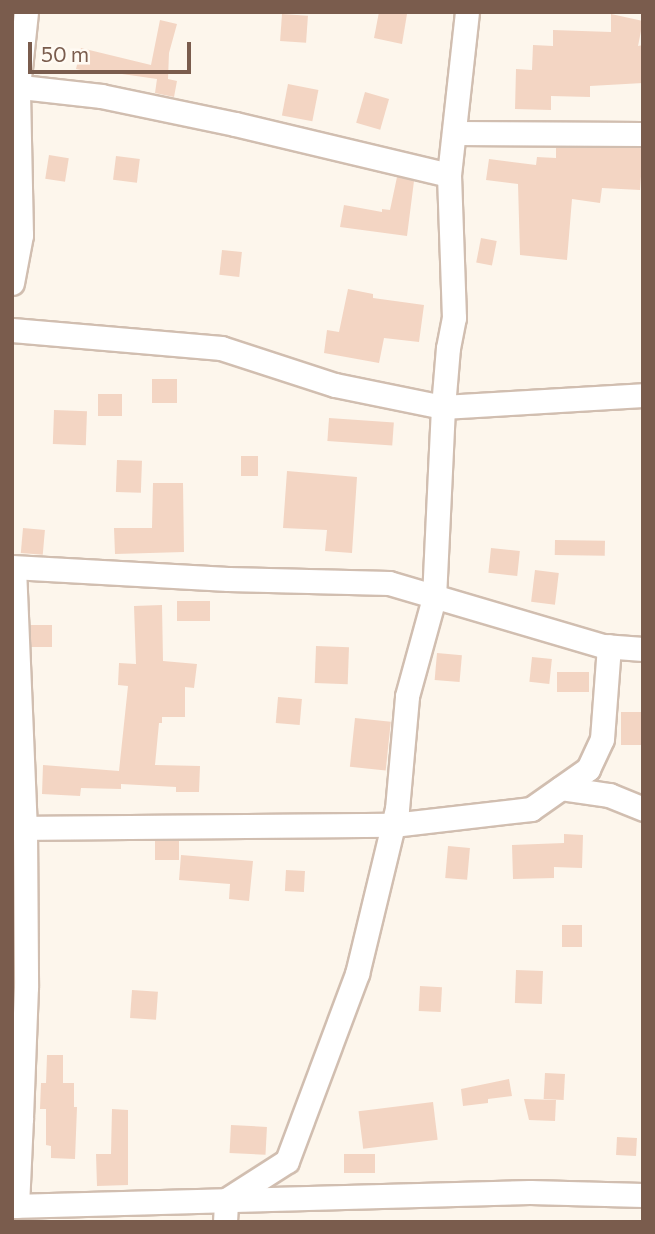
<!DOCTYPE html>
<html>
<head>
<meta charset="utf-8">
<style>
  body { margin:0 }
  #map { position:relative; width:655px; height:1234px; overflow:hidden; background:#fdf6ec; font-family:Commissioner,sans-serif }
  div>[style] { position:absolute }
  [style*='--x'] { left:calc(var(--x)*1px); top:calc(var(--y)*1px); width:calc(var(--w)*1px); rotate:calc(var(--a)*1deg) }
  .building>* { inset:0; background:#f3d5c3; transform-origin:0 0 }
  .roads { filter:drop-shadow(2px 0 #d1beb0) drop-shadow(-2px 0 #d1beb0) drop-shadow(0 2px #d1beb0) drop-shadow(0 -2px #d1beb0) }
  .minor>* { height:23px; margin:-11.5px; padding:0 11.5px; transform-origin:11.5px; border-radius:11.5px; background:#fff }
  span { translate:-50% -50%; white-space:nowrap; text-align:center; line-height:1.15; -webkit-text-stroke:5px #fffaf3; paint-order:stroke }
  .frame { position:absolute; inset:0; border:14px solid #7a5c4d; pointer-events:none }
  .scale { position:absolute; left:28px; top:42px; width:163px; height:32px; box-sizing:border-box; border:4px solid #7a5c4d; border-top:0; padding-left:9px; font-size:21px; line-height:24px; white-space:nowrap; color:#7a5c4d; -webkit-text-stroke:5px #fffaf3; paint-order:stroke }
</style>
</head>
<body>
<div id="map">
  <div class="building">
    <i style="clip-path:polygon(379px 12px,407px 14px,402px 44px,374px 38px)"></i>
    <i style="left:282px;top:14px;width:26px;height:27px;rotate:4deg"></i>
    <i style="clip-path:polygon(611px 14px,643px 21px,638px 46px,643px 45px,643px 83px,590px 86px,590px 97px,551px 96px,551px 110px,515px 109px,516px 69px,532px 70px,533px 45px,553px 46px,553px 30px,611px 32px)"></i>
    <i style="clip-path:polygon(160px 20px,177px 24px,169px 53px,168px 79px,177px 81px,174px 97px,155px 93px,157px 79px,101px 71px,101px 74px,76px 69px,81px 48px,151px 65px)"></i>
    <i style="left:288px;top:84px;width:31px;height:32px;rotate:11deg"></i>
    <i style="left:365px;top:92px;width:25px;height:32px;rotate:16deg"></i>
    <i style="clip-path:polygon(556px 148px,643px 148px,640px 190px,602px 188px,600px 203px,572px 199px,567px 260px,520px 255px,518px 184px,486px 180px,489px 159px,536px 165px,537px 157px,556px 158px)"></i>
    <i style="left:49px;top:155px;width:20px;height:24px;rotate:9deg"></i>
    <i style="left:116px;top:156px;width:24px;height:24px;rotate:7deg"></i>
    <i style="clip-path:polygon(397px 177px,414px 181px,407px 236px,340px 227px,344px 205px,382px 212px,382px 209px,390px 210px)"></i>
    <i style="left:481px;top:238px;width:16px;height:25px;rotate:11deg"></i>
    <i style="left:222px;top:250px;width:20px;height:25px;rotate:6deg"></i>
    <i style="clip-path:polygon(348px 289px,373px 294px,373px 298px,424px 305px,419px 342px,384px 338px,379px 363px,324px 353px,327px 330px,339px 332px)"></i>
    <i style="left:152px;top:379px;width:25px;height:24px"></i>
    <i style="left:98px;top:394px;width:24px;height:22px"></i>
    <i style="left:54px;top:410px;width:33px;height:34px;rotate:2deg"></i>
    <i style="left:329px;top:418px;width:65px;height:23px;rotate:4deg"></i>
    <i style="left:258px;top:456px;width:20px;height:17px;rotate:90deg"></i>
    <i style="left:117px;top:460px;width:25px;height:32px;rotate:2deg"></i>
    <i style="clip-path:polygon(287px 471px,357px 477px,352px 553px,325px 551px,327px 530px,283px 528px)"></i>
    <i style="clip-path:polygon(153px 483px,183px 483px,184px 552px,115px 554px,114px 528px,152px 528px)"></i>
    <i style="left:23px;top:528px;width:22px;height:25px;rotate:5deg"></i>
    <i style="left:555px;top:540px;width:50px;height:15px;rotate:1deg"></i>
    <i style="left:491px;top:548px;width:29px;height:25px;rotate:6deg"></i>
    <i style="left:535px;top:570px;width:24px;height:32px;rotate:7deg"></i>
    <i style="left:177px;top:601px;width:33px;height:20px"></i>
    <i style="clip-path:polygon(162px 605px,163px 661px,197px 664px,194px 688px,185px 687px,185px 717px,162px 717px,162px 723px,159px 723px,155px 765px,200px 766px,199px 792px,176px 792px,176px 787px,121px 784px,121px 789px,81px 788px,80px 796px,42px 794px,43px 765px,119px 771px,128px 686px,118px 685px,119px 663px,136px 664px,134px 606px)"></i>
    <i style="left:30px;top:625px;width:22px;height:22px"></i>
    <i style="left:316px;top:646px;width:33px;height:37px;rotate:2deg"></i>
    <i style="left:437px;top:653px;width:25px;height:27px;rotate:5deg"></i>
    <i style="left:532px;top:657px;width:20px;height:25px;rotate:6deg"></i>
    <i style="left:589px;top:672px;width:20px;height:32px;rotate:90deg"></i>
    <i style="left:278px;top:697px;width:24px;height:26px;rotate:5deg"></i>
    <i style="left:621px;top:712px;width:22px;height:33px"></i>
    <i style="left:355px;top:718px;width:36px;height:49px;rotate:6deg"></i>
    <i style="clip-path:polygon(564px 834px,583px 835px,582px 868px,554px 867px,554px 878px,513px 879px,512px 845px,564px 843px)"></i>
    <i style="left:155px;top:841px;width:24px;height:19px"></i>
    <i style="left:448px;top:846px;width:22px;height:32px;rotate:5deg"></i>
    <i style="clip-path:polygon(181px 855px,253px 861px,249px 901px,229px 899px,230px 884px,179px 880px)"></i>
    <i style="left:286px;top:870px;width:19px;height:21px;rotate:3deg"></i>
    <i style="left:562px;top:925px;width:20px;height:22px"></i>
    <i style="left:516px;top:970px;width:27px;height:33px;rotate:2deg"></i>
    <i style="left:420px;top:986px;width:22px;height:25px;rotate:3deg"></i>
    <i style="left:132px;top:990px;width:26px;height:28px;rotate:4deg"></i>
    <i style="clip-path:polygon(47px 1055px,63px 1055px,63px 1083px,74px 1083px,74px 1107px,77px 1107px,75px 1159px,51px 1158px,51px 1146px,46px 1145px,46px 1109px,40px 1109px,41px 1083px,46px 1083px)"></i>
    <i style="left:545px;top:1073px;width:20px;height:26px;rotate:3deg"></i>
    <i style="clip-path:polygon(509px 1079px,512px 1096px,488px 1099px,488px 1103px,463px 1106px,461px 1089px)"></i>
    <i style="clip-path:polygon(524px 1099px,556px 1100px,555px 1121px,529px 1120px)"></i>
    <i style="left:433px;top:1102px;width:38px;height:75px;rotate:83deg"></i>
    <i style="clip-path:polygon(112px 1109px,128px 1110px,128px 1185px,97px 1186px,96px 1154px,111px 1154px)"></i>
    <i style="left:231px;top:1125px;width:36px;height:28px;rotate:3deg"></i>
    <i style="left:617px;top:1137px;width:20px;height:18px;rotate:3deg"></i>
    <i style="left:375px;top:1154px;width:19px;height:31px;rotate:90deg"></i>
  </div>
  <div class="roads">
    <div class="minor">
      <i style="--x:12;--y:86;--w:90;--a:6.4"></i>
      <i style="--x:101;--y:96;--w:137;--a:11.8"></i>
      <i style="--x:235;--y:124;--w:220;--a:13.4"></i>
      <i style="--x:454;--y:133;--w:189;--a:0.3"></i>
      <i style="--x:12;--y:283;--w:49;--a:-79.4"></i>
      <i style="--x:21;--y:235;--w:148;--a:-91.2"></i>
      <i style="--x:18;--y:87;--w:75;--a:-83.9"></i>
      <i style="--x:12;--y:330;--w:210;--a:4.9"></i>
      <i style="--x:221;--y:348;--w:120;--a:18"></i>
      <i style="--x:335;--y:385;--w:110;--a:11.5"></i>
      <i style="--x:443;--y:407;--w:200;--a:-3.4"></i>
      <i style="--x:12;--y:567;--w:216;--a:3.2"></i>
      <i style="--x:228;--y:579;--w:161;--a:1.4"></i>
      <i style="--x:389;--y:583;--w:223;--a:16.4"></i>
      <i style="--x:603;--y:646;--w:40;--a:4.3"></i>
      <i style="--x:14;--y:568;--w:261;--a:87.6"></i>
      <i style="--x:25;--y:829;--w:158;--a:89.6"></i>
      <i style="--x:26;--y:987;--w:131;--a:92.2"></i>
      <i style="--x:561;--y:788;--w:49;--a:8.3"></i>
      <i style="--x:609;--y:795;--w:37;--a:22"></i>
      <i style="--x:12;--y:828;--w:381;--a:-0.5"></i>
      <i style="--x:393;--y:825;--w:139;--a:-6.6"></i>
      <i style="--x:531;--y:809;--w:70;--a:-35.1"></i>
      <i style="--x:588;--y:769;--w:33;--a:-65"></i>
      <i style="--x:602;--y:739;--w:93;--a:-85.7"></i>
      <i style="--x:12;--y:1109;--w:13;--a:45"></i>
      <i style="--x:21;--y:1118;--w:88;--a:92.6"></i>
      <i style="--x:12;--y:1206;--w:518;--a:-1.55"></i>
      <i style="--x:530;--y:1192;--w:113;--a:1.5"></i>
      <i style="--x:225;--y:1222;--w:22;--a:-87"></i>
      <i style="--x:226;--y:1200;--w:72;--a:-32.6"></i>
      <i style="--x:287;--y:1161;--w:200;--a:-69.5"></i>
      <i style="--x:357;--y:974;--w:170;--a:-76.4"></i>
      <i style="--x:397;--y:809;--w:113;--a:-84.9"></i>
      <i style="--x:407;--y:696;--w:102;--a:-74.6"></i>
      <i style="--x:434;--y:598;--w:191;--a:-87.3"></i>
      <i style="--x:443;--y:407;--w:59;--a:-85.2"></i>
      <i style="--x:448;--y:348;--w:31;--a:-79"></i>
      <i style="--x:454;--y:318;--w:143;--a:-92"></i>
      <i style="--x:449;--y:175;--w:164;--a:-83.7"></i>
    </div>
  </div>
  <div class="frame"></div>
  <div class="scale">50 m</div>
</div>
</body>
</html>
